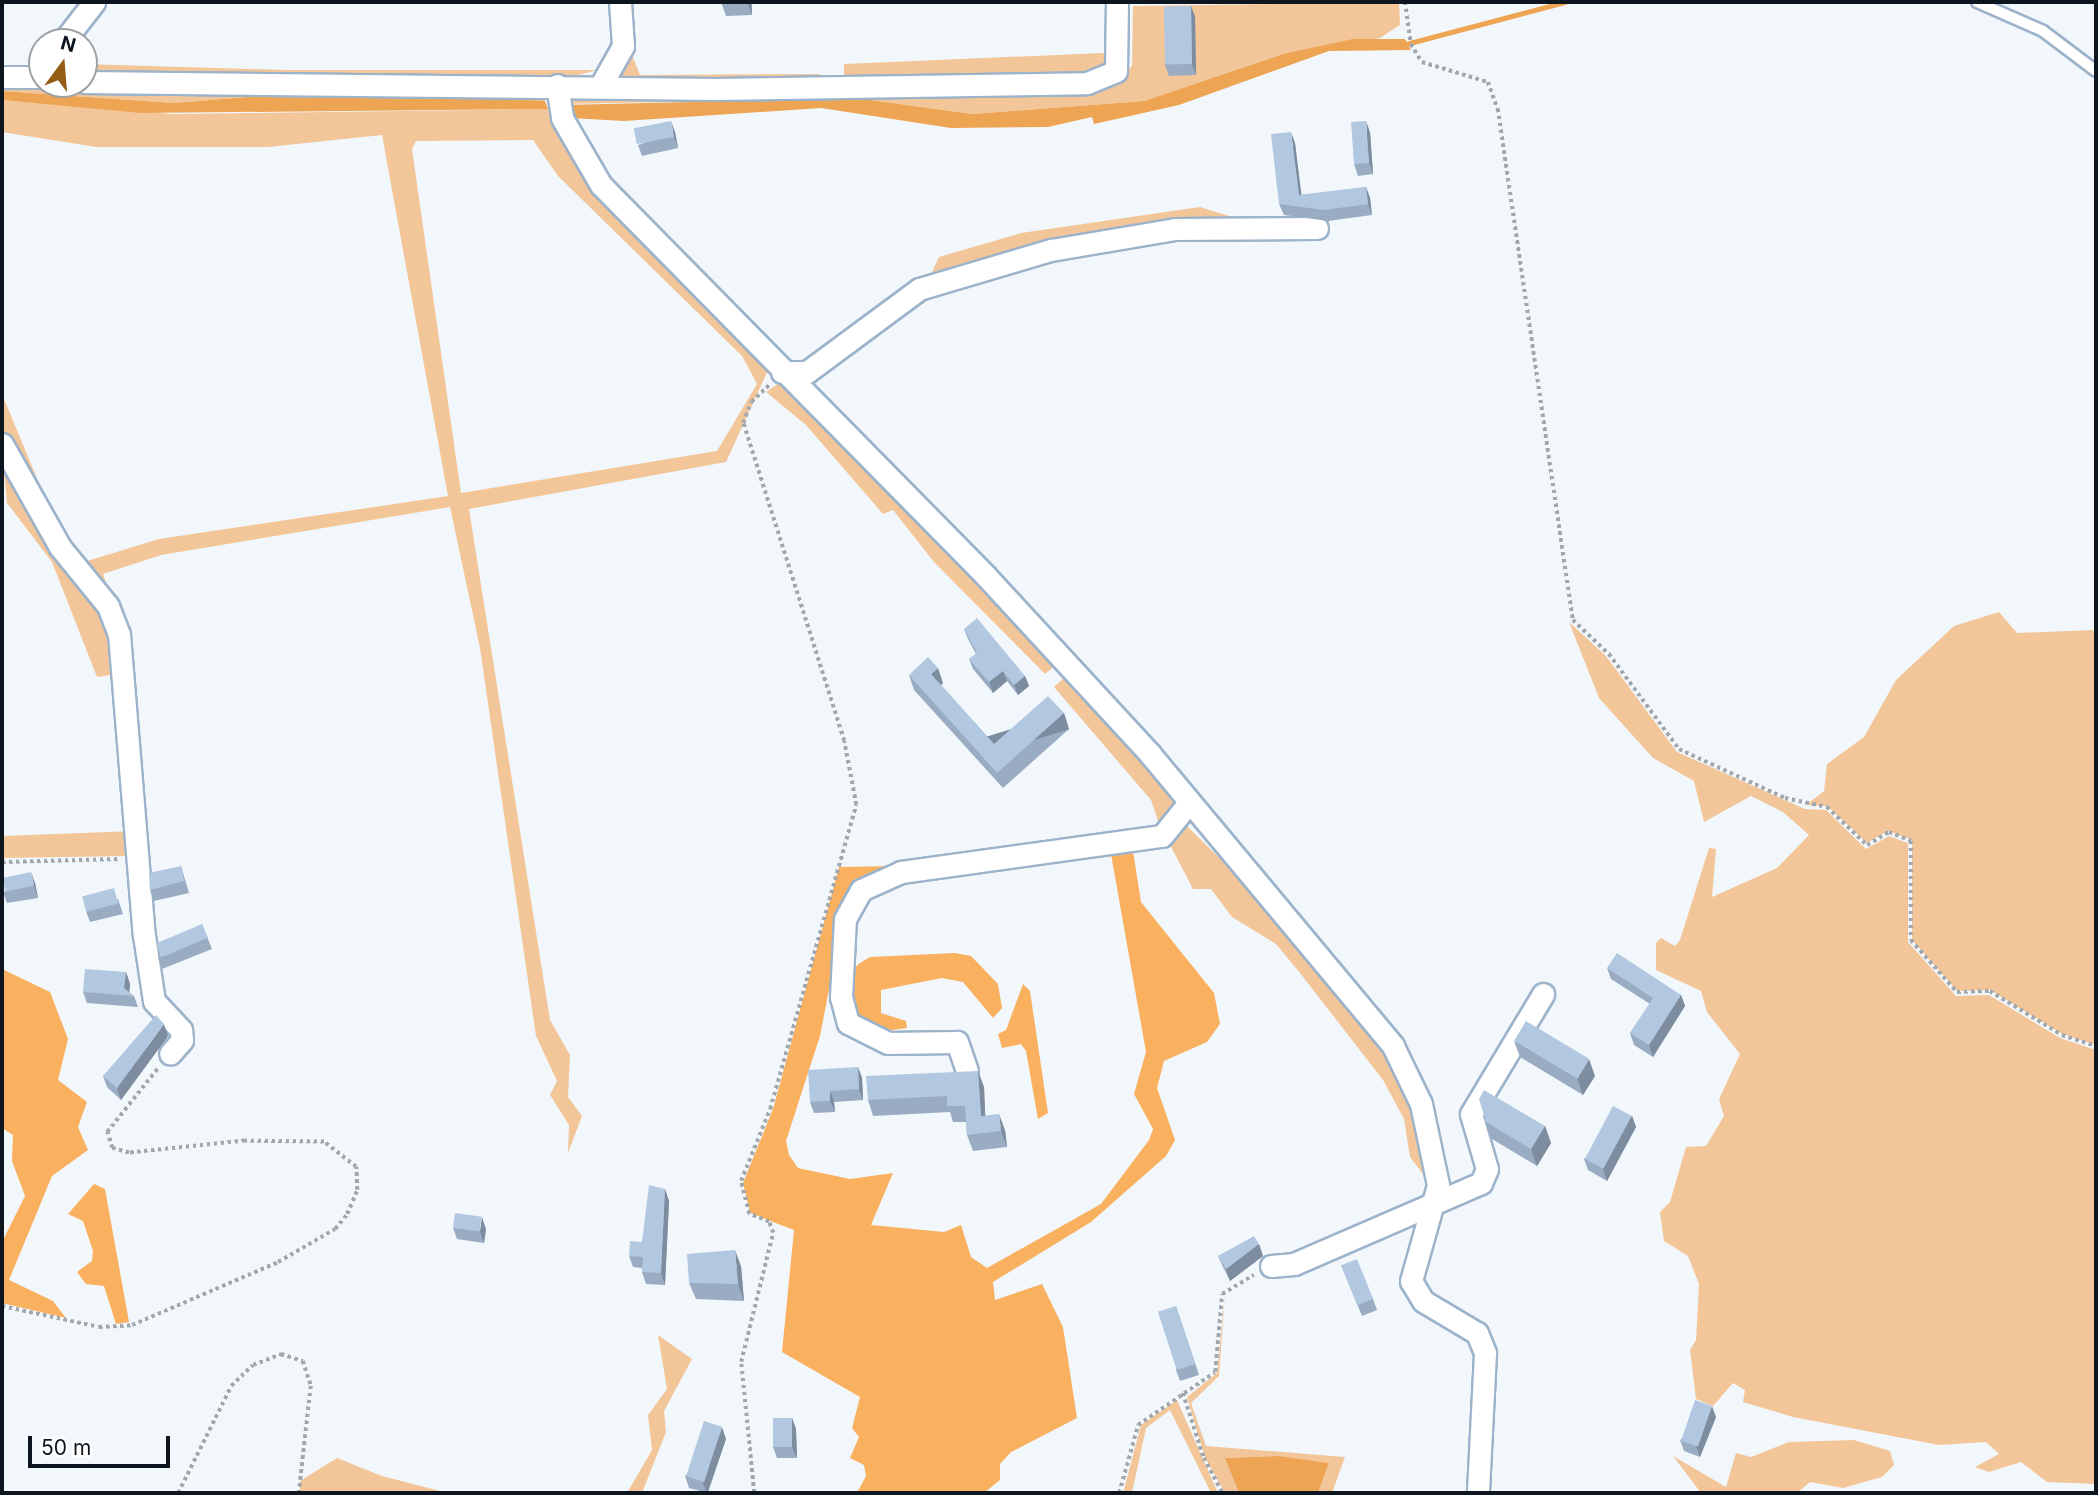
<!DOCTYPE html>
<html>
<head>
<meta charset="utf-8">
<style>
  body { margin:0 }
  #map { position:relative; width:2098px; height:1495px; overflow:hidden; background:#f2f7fc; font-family:Inter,sans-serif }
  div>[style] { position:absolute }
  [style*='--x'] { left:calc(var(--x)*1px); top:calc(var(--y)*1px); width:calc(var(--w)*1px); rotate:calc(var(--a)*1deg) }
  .green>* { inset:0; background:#f3c699 }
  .forest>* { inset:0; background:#f9b05f }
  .water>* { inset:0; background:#eda553 }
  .stream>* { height:5px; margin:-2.5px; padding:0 2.5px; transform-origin:2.5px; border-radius:2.5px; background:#eda553 }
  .path>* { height:3.5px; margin-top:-1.75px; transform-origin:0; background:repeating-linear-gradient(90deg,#a0a7ad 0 3.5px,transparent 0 7px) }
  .roads { filter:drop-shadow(2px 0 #9cb3ca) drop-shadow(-2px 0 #9cb3ca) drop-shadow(0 2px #9cb3ca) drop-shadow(0 -2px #9cb3ca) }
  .lane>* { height:10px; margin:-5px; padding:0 5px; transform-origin:5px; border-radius:5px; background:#fff }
  .street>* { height:21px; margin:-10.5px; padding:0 10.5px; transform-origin:10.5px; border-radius:10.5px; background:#fff }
  .wall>* { inset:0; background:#99acc2 }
  .shaded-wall>* { inset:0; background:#7d8c9e; transform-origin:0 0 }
  .building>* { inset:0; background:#b2c8e1; transform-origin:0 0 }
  span { translate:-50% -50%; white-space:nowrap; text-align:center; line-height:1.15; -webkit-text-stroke:7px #fff; paint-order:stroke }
  .frame { position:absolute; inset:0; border:4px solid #0d161e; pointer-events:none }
  .north { position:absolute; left:28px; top:28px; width:70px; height:70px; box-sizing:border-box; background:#fff; border:2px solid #9ea2a5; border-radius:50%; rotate:16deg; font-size:19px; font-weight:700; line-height:28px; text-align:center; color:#0d161e }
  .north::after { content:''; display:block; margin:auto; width:24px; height:32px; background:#945d15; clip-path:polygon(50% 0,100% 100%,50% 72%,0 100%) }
  .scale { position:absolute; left:28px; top:1436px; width:142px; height:32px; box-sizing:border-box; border:4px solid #0d161e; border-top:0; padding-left:9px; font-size:21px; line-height:24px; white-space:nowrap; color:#0d161e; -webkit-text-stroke:5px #fff; paint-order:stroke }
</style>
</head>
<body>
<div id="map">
  <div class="green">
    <i style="clip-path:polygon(1399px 2px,1400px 25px,1380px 38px,1283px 54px,1144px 101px,972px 114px,856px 98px,563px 104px,566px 95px,1108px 86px,1132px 66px,1133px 6px)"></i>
    <i style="clip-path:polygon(628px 45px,640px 75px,820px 74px,816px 82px,621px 78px,616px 72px)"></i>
    <i style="clip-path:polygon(1103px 53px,1111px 56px,1103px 73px,844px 76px,844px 64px)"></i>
    <i style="clip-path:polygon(84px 64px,285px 70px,597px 70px,571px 77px,84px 76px)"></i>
    <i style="clip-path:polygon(2px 83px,115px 90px,540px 93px,545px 101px,247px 97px,174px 103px,2px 91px)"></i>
    <i style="clip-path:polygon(evenodd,2px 100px,172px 114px,548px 109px,581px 173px,604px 200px,769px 368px,726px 462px,469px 509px,550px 1020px,570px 1055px,568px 1097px,582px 1116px,568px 1153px,569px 1125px,550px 1095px,557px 1081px,536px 1036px,480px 648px,450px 507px,161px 555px,103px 574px,121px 627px,2px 434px,2px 394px,48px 505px,84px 562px,159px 539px,448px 496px,382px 135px,268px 147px,96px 147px,2px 132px,2px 100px,533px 140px,558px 176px,742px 356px,757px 384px,717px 451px,461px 493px,412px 149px,416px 141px,533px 140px)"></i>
    <i style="clip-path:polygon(1200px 207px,1242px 220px,1244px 227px,930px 277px,939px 257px,1021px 233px)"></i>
    <i style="clip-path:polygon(782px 381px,918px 523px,986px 582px,1056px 665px,1045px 674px,934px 562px,893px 510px,883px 514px,806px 425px,766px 392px)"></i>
    <i style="clip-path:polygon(2px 452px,100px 605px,117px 674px,97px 677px,52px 562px,7px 503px)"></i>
    <i style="clip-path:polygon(1999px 612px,2017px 633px,2093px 630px,2096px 637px,2096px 1045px,2062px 1034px,1990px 990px,1957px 991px,1912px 940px,1912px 840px,1888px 831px,1867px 843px,1827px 806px,1806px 805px,1824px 791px,1827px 764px,1864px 737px,1896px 680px,1954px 626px)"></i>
    <i style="clip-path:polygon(1569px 622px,1606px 656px,1677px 752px,1805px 809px,1826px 810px,1866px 849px,1889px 836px,1908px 843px,1908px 942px,1956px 996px,1989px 995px,2060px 1038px,2096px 1050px,2096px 1484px,2047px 1482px,2021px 1462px,1989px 1472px,1975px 1467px,1999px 1454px,1986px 1442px,1939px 1445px,1793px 1417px,1743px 1402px,1745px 1390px,1733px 1383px,1713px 1406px,1696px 1399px,1690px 1350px,1696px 1340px,1699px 1284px,1688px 1256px,1664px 1241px,1660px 1212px,1670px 1202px,1686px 1147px,1706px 1146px,1724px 1116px,1719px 1099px,1740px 1054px,1707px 1012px,1701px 991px,1656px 970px,1656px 943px,1661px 938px,1675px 946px,1680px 940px,1709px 848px,1716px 849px,1712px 897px,1777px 868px,1809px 835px,1783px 812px,1751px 796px,1704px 822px,1694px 781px,1653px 758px,1599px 698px)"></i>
    <i style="clip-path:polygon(1065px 677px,1169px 793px,1174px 806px,1159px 824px,1151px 800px,1054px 687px)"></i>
    <i style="clip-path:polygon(1186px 825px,1276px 914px,1377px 1035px,1409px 1092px,1430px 1183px,1410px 1157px,1404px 1119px,1383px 1080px,1300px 973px,1276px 944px,1232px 917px,1211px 889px,1193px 889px,1169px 843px)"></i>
    <i style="clip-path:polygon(135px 831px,130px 856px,2px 858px,2px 836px)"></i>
    <i style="clip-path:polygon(1225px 1294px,1219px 1376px,1191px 1403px,1206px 1446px,1345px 1457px,1332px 1493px,1318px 1493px,1329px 1463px,1279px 1456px,1226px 1458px,1239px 1493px,1225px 1493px,1205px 1458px,1187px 1397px,1217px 1373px)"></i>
    <i style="clip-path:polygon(658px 1335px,692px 1359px,664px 1411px,666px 1432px,642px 1493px,627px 1493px,652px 1450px,648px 1415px,667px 1389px)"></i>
    <i style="clip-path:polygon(1177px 1400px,1218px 1493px,1211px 1493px,1170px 1410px,1146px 1428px,1132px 1493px,1123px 1493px,1141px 1425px)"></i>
    <i style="clip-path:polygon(1854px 1440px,1890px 1451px,1894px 1465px,1882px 1477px,1843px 1488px,1810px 1482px,1797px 1493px,1701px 1493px,1673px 1456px,1726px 1487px,1736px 1453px,1751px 1457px,1789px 1442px)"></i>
    <i style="clip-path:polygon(337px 1458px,382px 1476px,448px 1493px,300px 1493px,300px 1481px)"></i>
  </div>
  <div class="forest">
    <i style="clip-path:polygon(1133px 851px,1141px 902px,1214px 993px,1220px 1024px,1207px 1042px,1164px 1061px,1157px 1088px,1175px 1140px,1166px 1156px,1091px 1222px,993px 1282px,995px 1300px,1042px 1284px,1063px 1327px,1077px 1418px,1011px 1452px,1000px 1464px,1000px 1480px,984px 1493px,857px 1493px,866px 1476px,864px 1465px,850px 1458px,859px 1437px,852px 1428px,860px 1397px,782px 1352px,794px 1230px,750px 1213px,743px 1183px,773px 1109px,839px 867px,898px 866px,887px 868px,841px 928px,820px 1036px,786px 1141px,789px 1155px,798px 1168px,850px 1179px,893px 1173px,871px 1225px,944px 1232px,961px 1225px,971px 1257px,987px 1268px,1101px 1204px,1149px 1140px,1153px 1129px,1134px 1094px,1146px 1052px,1111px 854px)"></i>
    <i style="clip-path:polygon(955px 953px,971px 956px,998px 984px,1002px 1008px,993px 1018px,963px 982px,942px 978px,881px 990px,881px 1013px,906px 1021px,907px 1028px,878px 1032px,863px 1024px,854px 1002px,853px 969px,860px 963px,870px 957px)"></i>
    <i style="clip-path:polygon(2px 969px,50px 992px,68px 1039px,58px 1080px,87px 1102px,78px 1127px,88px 1150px,52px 1176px,9px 1280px,53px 1301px,66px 1318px,2px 1303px,2px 1242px,25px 1196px,12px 1161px,13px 1135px,2px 1128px)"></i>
    <i style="clip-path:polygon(1023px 984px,1030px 991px,1048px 1113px,1038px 1119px,1026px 1051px,1021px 1044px,1002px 1048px,998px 1034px,1006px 1030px)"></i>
    <i style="clip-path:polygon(94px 1184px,105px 1189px,129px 1322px,116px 1324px,104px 1286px,86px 1284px,77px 1272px,92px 1261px,93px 1251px,83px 1221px,68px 1214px)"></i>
  </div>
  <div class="water">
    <i style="clip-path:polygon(1353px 39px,1405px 39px,1411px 50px,1329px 51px,1179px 105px,1094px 124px,1092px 117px,1048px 127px,951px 128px,821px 108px,624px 121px,571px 118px,563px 105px,856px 98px,972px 114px,1144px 101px,1283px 54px)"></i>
    <i style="clip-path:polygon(2px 91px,174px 103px,247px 97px,489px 98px,545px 101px,548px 109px,141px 113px,2px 100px)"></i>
    <i style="clip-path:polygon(1280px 1456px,1329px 1463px,1318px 1493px,1239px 1493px,1225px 1458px)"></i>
  </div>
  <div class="stream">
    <i style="--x:1402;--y:45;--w:169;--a:-14.8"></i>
  </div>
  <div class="path">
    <i style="--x:1405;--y:2;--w:42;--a:81.9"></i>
    <i style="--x:1411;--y:44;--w:21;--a:59"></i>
    <i style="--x:1422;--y:62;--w:69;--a:16.9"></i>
    <i style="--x:1488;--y:82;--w:29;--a:70"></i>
    <i style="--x:1498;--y:109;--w:516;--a:81.65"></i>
    <i style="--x:1573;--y:620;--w:50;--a:43.4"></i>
    <i style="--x:1609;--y:654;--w:118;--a:53.6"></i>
    <i style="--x:1679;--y:749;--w:117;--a:24.8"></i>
    <i style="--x:1785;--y:798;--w:43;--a:12.1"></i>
    <i style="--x:1827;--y:807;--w:55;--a:43.5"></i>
    <i style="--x:1867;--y:845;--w:26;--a:-31"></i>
    <i style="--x:1889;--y:832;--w:24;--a:22"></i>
    <i style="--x:1911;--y:841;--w:99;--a:90"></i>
    <i style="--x:1911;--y:940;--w:69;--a:48.5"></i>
    <i style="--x:1957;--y:992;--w:33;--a:-2"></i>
    <i style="--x:1990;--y:991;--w:84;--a:31.4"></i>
    <i style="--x:2062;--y:1035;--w:36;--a:18"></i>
    <i style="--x:2;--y:862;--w:117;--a:-1.5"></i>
    <i style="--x:2;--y:1306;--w:99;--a:12.2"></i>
    <i style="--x:99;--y:1327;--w:33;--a:-3"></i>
    <i style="--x:132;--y:1325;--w:159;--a:-23.3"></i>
    <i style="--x:278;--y:1262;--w:66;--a:-30.1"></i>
    <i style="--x:335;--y:1229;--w:19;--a:-51"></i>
    <i style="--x:347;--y:1214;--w:26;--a:-67"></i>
    <i style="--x:357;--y:1190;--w:23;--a:-92"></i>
    <i style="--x:356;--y:1167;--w:41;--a:-142"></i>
    <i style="--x:324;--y:1142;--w:79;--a:-179.3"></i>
    <i style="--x:245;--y:1141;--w:117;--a:174.1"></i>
    <i style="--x:129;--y:1153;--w:18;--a:-164"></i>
    <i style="--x:112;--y:1148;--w:17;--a:-107"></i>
    <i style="--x:107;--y:1132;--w:82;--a:-51.4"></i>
    <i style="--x:1183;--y:1393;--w:68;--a:72.1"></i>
    <i style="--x:1204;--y:1458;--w:40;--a:62"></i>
    <i style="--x:178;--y:1493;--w:119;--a:-63.6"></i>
    <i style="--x:231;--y:1386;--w:30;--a:-44"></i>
    <i style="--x:253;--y:1365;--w:30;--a:-21"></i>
    <i style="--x:281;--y:1354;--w:23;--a:18"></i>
    <i style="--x:303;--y:1361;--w:26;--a:72"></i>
    <i style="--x:311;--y:1386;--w:108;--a:96.4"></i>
    <i style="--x:754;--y:1493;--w:132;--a:-95.7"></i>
    <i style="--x:741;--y:1362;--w:133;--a:-76.1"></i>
    <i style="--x:773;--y:1233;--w:12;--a:-110"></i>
    <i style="--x:769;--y:1222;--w:22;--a:-158"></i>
    <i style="--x:749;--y:1214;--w:34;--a:-104"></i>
    <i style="--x:741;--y:1181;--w:78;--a:-68.1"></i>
    <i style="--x:770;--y:1109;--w:316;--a:-74.2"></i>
    <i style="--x:856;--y:805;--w:65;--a:-100.6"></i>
    <i style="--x:844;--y:741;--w:334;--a:-107.6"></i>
    <i style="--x:743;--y:423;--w:22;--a:-69"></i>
    <i style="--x:751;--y:402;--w:25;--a:-43"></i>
    <i style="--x:1119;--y:1493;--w:71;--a:-74.4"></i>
    <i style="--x:1138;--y:1425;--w:93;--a:-34.5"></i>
    <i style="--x:1215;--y:1372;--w:78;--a:-84.9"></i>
    <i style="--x:1222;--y:1294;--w:37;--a:-31"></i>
  </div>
  <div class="roads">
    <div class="lane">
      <i style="--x:1977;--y:2;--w:72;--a:23.7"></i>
      <i style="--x:2043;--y:31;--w:66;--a:37"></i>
    </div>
    <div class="street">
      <i style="--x:63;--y:42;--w:51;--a:-52.2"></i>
      <i style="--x:2;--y:77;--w:40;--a:0"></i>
      <i style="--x:84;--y:82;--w:632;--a:0.63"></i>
      <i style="--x:716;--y:89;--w:371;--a:-0.9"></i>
      <i style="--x:1087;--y:83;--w:31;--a:-22"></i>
      <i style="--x:1116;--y:71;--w:69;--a:-89.2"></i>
      <i style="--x:557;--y:85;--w:33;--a:81"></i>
      <i style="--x:562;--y:118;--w:78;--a:59.8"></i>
      <i style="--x:601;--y:185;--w:549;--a:45.44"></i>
      <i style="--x:986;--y:576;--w:242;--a:47.3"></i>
      <i style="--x:1150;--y:754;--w:380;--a:50.2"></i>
      <i style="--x:1393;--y:1046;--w:64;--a:64.2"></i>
      <i style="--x:1421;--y:1104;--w:83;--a:78.1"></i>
      <i style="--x:1438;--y:1185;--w:100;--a:105.7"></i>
      <i style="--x:1411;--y:1281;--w:23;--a:59"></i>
      <i style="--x:1423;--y:1301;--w:63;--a:30.7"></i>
      <i style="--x:1477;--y:1333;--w:22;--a:68"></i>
      <i style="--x:1485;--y:1353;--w:140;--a:92.9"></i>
      <i style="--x:601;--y:85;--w:45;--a:-60.6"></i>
      <i style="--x:623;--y:46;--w:44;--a:-93.9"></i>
      <i style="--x:782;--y:372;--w:25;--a:0"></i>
      <i style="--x:807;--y:372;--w:139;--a:-36.5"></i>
      <i style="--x:919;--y:289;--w:138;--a:-16.5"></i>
      <i style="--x:1051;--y:250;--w:126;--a:-9.6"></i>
      <i style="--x:1175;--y:229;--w:142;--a:-0.4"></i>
      <i style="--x:2;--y:444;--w:118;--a:60.6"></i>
      <i style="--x:60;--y:547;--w:76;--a:50.9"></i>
      <i style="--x:108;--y:606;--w:30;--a:69"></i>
      <i style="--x:119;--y:634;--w:302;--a:85.3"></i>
      <i style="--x:144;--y:935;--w:67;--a:81.4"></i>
      <i style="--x:154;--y:1001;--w:40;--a:47"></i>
      <i style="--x:181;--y:1030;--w:10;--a:84"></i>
      <i style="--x:182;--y:1040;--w:18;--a:131"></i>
      <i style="--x:967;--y:1071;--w:31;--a:-109"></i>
      <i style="--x:957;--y:1042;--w:69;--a:179.2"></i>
      <i style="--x:888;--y:1043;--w:45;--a:-153.4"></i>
      <i style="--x:848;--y:1023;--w:27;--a:-105"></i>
      <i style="--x:841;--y:997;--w:78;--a:-87.1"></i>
      <i style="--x:845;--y:919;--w:33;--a:-61"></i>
      <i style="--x:861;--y:890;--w:44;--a:-24.2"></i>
      <i style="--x:901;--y:872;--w:263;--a:-7.9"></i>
      <i style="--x:1162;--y:836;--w:38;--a:-51"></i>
      <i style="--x:1271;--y:1266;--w:23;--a:-5"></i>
      <i style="--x:1294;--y:1264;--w:204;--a:-23.4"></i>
      <i style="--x:1481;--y:1183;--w:15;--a:-67"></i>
      <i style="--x:1487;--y:1169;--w:57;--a:-106.2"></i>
      <i style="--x:1471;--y:1114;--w:140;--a:-59"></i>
    </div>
  </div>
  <div class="wall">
    <i style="clip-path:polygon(721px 2px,763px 2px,752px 2px,752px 15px,726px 16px)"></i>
    <i style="clip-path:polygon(1191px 6px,1195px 17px,1196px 75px,1169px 76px,1165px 65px)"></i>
    <i style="clip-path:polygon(675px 132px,678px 148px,642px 156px,638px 145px)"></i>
    <i style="clip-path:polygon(1370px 132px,1373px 174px,1358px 176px,1354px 164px)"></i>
    <i style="clip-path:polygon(1295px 143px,1301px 195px,1366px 187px,1370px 198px,1372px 215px,1328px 221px,1284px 215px,1279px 204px)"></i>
    <i style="clip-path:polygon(964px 629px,1025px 676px,1029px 686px,1018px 695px,1007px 681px,993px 693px,973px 669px,969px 659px,976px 654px,968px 639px)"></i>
    <i style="clip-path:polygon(909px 675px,943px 683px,941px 685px,994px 744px,1064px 713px,1069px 729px,1003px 788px,914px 690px)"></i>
    <i style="clip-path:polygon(181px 866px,189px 893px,154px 901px,150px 890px)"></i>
    <i style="clip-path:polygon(35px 883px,38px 898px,7px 903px,3px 892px)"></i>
    <i style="clip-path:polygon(118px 899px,123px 914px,90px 922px,86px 911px)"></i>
    <i style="clip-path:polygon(202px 924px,212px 949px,162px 969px,158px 958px)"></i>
    <i style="clip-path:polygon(1607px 968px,1681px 995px,1685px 1006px,1653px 1057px,1634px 1045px,1630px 1033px,1650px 1004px,1611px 979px)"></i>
    <i style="clip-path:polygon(126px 972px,130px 984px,129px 992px,134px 996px,138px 1007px,87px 1003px,83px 992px)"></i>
    <i style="clip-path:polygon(168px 1036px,121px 1100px,107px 1087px,103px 1076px)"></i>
    <i style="clip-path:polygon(1514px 1041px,1595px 1076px,1583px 1095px,1520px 1057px)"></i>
    <i style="clip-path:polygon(858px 1067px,862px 1078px,863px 1100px,834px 1102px,835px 1112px,814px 1113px,810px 1102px)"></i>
    <i style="clip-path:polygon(978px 1071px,984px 1087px,985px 1115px,1005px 1130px,1007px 1147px,973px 1151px,967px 1135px,966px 1122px,953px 1122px,950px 1112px,873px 1116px,868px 1100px)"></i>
    <i style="clip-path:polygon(1632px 1116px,1636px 1127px,1607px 1181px,1588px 1170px,1584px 1159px)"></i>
    <i style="clip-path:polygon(1486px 1122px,1545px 1126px,1551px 1143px,1537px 1166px,1492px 1139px)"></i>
    <i style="clip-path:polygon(665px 1189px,669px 1201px,665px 1285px,646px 1284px,642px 1272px,642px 1268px,633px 1267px,629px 1256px,642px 1242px)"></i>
    <i style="clip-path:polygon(453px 1228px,486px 1229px,484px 1243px,457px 1239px)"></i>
    <i style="clip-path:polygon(1259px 1244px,1263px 1256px,1230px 1281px,1223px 1267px,1218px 1256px)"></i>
    <i style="clip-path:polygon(1341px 1265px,1373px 1299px,1377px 1310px,1362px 1316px)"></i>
    <i style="clip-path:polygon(741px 1266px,744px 1301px,696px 1299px,689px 1283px)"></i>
    <i style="clip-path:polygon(1176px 1306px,1199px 1375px,1180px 1381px,1176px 1370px)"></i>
    <i style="clip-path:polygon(1716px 1417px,1700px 1457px,1684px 1451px,1680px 1440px)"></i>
    <i style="clip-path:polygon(792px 1418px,796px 1429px,797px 1458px,777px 1458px,773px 1447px)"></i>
    <i style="clip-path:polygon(726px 1439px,708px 1493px,689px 1488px,685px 1476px)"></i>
  </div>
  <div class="shaded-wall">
    <i style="clip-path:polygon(747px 2px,751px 2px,752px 15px)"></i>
    <i style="clip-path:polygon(1191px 6px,1195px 17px,1196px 75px,1192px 64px)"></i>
    <i style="clip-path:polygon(671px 121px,675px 132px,678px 148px,674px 137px)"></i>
    <i style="clip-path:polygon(1366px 121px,1370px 132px,1373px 174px,1369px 163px)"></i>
    <i style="clip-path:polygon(1291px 132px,1295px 143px,1303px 207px,1299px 195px)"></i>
    <i style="clip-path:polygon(1366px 187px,1370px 198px,1372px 215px,1368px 204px)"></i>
    <i style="clip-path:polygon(938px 668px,943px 683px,937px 689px,931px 674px)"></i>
    <i style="clip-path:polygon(1003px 671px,1007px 681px,993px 693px,989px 682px)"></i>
    <i style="clip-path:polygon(1025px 676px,1029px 686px,1018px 695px,1014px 685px)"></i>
    <i style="left:1064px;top:713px;width:17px;height:90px;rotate:73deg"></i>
    <i style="clip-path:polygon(31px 872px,35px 883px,38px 898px,34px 886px)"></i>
    <i style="clip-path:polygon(126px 972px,130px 984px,129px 996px,124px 988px)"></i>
    <i style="clip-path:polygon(1681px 995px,1685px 1006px,1653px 1057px,1649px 1045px)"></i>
    <i style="clip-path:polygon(164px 1024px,168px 1036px,121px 1100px,117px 1088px)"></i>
    <i style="clip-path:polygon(1589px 1059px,1595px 1076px,1583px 1095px,1577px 1078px)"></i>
    <i style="clip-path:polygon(858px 1067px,862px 1078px,863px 1100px,859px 1089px)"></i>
    <i style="clip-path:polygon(978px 1071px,984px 1087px,986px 1132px,981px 1116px)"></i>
    <i style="clip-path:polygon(830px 1091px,834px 1102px,835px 1112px,830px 1101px)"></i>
    <i style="clip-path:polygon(999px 1114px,1005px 1130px,1007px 1147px,1001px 1131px)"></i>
    <i style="clip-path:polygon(1632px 1116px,1636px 1127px,1607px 1181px,1603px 1169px)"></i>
    <i style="clip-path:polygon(1545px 1126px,1551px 1143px,1537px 1166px,1531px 1149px)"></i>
    <i style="clip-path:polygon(665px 1189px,669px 1201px,665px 1285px,661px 1273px)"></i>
    <i style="clip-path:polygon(482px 1217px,486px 1229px,484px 1243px,480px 1232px)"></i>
    <i style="clip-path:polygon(1259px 1244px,1263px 1256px,1230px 1281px,1226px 1269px)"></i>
    <i style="clip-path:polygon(735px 1250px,741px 1266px,744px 1301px,738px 1284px)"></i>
    <i style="clip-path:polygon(1712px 1406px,1716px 1417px,1700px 1457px,1696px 1446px)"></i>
    <i style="clip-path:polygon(792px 1418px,796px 1429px,797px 1458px,792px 1447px)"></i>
    <i style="clip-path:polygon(722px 1427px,726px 1439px,707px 1493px,703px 1483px)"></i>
  </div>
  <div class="building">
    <i style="left:1191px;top:6px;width:58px;height:27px;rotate:89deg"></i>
    <i style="left:671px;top:121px;width:16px;height:38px;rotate:79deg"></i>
    <i style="left:1366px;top:121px;width:42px;height:15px;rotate:86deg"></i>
    <i style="clip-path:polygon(1291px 132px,1299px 195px,1366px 187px,1368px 204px,1324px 210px,1279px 204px,1271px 134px)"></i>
    <i style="clip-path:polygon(977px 618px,1025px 676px,1014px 685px,1003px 671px,989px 682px,969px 659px,977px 653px,964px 629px)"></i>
    <i style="clip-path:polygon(928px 657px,938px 668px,931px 674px,994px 744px,1048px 696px,1064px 713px,997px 773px,909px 675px)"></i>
    <i style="clip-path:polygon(181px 866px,184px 881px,150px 890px,149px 873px)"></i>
    <i style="left:31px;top:872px;width:14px;height:29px;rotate:78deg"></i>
    <i style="left:114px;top:888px;width:16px;height:33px;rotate:75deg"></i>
    <i style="left:202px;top:924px;width:15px;height:50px;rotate:67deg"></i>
    <i style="clip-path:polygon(1617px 953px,1681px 995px,1649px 1045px,1630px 1033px,1653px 998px,1607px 968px)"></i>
    <i style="clip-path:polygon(85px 969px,126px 972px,124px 988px,134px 996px,83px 992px)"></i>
    <i style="clip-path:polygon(156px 1015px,164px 1024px,117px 1088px,103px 1076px)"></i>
    <i style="left:1526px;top:1021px;width:74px;height:23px;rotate:31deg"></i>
    <i style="clip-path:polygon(858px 1067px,859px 1089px,830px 1091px,830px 1101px,810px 1102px,808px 1070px)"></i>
    <i style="clip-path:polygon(978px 1071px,981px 1116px,999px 1114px,1001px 1131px,967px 1135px,965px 1106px,947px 1106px,947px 1096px,868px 1100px,866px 1076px)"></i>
    <i style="clip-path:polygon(1484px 1090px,1545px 1126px,1531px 1149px,1486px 1122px,1479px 1099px)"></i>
    <i style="left:1613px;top:1106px;width:21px;height:60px;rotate:28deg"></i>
    <i style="clip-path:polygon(649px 1185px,665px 1189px,661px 1273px,642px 1272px,643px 1257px,629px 1256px,630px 1241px,642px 1242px)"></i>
    <i style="left:455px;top:1213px;width:27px;height:15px;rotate:8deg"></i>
    <i style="clip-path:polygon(1254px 1236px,1259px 1244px,1226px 1269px,1218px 1256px)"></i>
    <i style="clip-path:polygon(735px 1250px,738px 1284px,689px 1283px,687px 1254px)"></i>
    <i style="left:1357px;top:1259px;width:43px;height:17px;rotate:68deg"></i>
    <i style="left:1176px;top:1306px;width:61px;height:19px;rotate:72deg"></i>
    <i style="left:1695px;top:1400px;width:18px;height:43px;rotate:19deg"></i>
    <i style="left:773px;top:1418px;width:19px;height:29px"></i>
    <i style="left:704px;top:1421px;width:19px;height:58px;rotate:18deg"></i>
  </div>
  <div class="frame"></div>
  <div class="north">N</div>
  <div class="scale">50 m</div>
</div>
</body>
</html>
